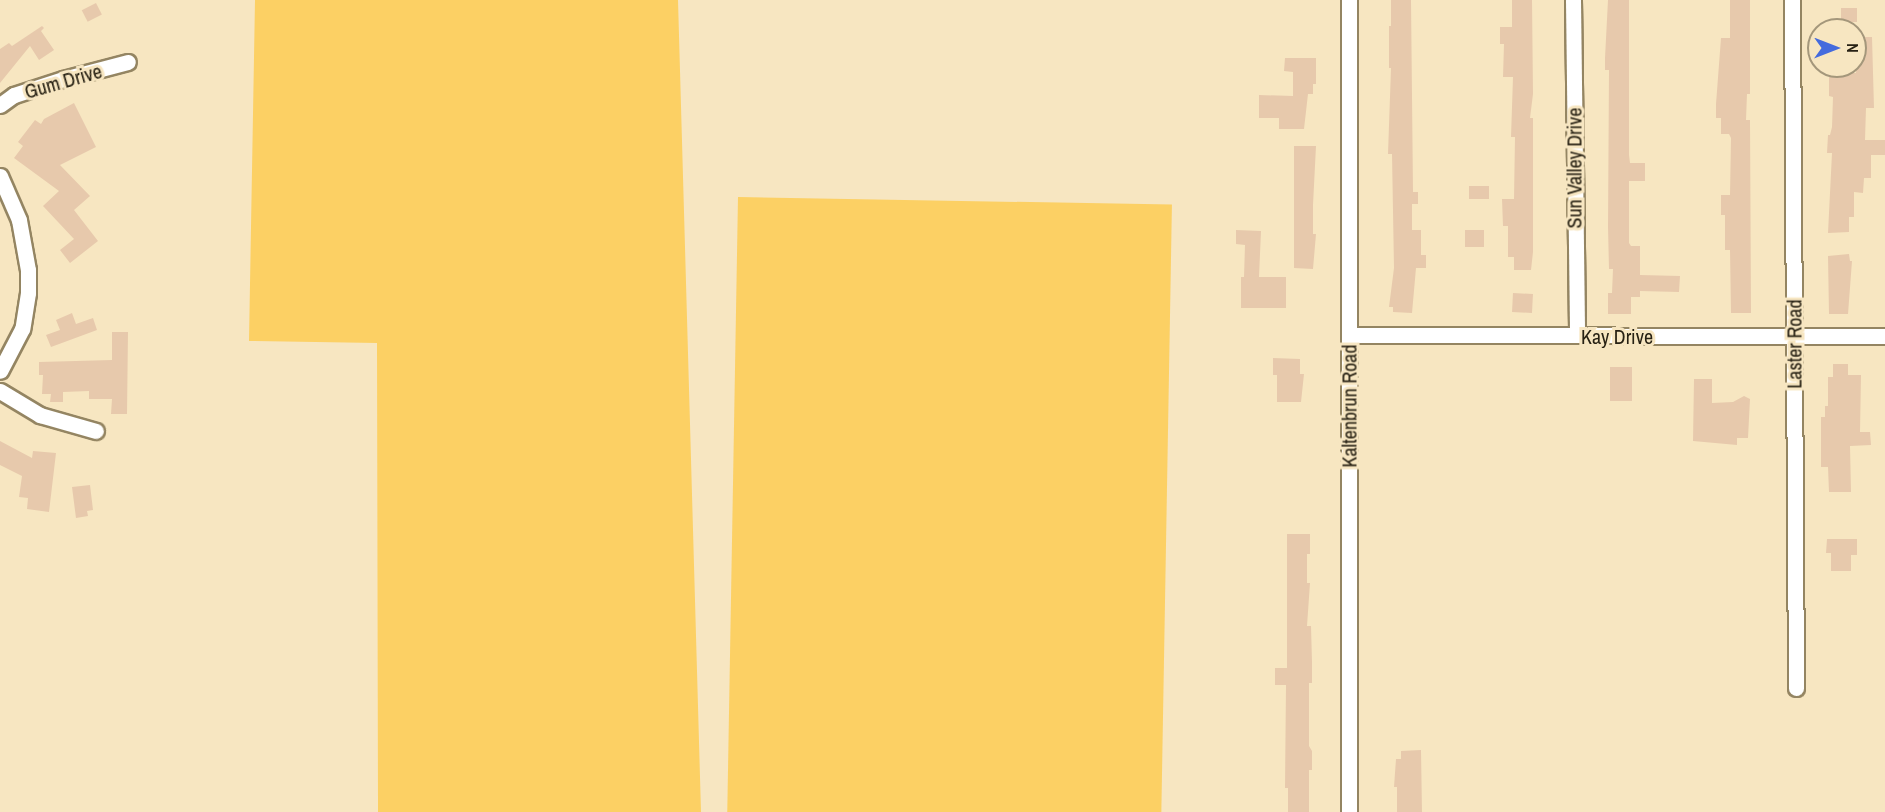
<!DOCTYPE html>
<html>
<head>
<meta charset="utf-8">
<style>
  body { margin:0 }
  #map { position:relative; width:1885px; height:812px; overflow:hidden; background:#f7e6c1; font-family:"Archivo Narrow",sans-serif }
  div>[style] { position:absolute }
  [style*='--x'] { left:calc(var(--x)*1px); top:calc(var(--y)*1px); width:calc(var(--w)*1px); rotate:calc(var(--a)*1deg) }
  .green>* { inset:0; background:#fcd064; transform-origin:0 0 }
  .building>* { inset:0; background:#e7c9ac; transform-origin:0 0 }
  .roads { filter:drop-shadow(2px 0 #948562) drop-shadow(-2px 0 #948562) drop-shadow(0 2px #948562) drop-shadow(0 -2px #948562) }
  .street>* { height:15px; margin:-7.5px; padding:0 7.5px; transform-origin:7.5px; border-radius:7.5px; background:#fff }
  span { translate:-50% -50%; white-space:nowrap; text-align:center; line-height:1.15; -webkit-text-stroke:6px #f7e6c1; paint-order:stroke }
  .street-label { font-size:20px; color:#272113 }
  .north { position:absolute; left:1807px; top:18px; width:60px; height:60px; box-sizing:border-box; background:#f7e6c1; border:2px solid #a4977b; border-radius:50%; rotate:90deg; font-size:16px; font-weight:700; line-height:24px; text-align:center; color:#272113 }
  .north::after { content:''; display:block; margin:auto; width:21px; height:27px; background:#456bdd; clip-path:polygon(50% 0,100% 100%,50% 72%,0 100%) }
</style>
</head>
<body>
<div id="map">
  <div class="green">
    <i style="clip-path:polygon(255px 0,678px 0,701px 812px,378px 812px,377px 343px,249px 341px)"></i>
    <i style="left:738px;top:197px;width:434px;height:615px;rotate:1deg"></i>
  </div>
  <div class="building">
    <i style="clip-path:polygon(1391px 0,1411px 0,1413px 192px,1418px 192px,1418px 204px,1412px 204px,1412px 230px,1421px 230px,1421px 255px,1426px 255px,1426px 268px,1416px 268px,1412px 313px,1393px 312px,1393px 307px,1389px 307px,1394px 268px,1392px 154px,1388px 154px,1391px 68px,1389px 68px,1389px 26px,1391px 26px)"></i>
    <i style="clip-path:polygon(1512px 0,1532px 0,1533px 94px,1530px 118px,1533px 118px,1533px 252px,1531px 270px,1514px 270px,1514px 257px,1508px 257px,1508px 226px,1503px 226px,1502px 199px,1514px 199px,1515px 137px,1511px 137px,1513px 77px,1503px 77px,1504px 44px,1500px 44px,1500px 27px,1512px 27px)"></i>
    <i style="clip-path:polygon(1608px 0,1629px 0,1629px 155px,1630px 163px,1645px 163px,1645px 181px,1629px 181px,1629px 243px,1631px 246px,1640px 246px,1640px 275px,1680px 276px,1679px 292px,1640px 291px,1640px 297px,1631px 297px,1631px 314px,1608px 314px,1608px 293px,1612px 293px,1613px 269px,1609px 269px,1608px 227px,1609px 70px,1605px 70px,1605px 58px)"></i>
    <i style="clip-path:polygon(1730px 0,1750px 0,1750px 94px,1747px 94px,1746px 120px,1750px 120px,1751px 313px,1731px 313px,1730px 250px,1725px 250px,1725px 215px,1721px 215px,1721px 195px,1730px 195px,1731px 138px,1729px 134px,1721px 134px,1721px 118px,1716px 118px,1716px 104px,1721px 38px,1730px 38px)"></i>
    <i style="left:96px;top:3px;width:13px;height:16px;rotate:63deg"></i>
    <i style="left:1841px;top:8px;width:16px;height:14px"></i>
    <i style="clip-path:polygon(42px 26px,44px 28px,41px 31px,54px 50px,39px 60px,30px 46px,0 83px,0 49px,9px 43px,12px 46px)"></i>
    <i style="clip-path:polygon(1857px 37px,1872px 37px,1874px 108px,1866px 108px,1865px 140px,1885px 140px,1885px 155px,1871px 155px,1871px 178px,1864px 178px,1863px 193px,1854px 192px,1854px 217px,1849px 217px,1849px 232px,1828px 233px,1832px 153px,1827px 153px,1828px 135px,1830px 135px,1832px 127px,1833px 97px,1829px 96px,1829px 73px,1856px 73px)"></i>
    <i style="clip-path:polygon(1285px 58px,1316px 58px,1316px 84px,1313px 84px,1313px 94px,1308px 94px,1304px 129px,1279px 129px,1279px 118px,1259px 118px,1259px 95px,1293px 96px,1293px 72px,1284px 71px)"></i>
    <i style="clip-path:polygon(74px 103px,96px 147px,60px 165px,90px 196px,74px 210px,98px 241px,70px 263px,60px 250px,74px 239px,43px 206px,59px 191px,14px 158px,23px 146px,18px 142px,35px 120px,41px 124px,44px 119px)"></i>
    <i style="clip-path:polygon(1294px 146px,1316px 146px,1313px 205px,1313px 234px,1316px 234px,1313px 269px,1294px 268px)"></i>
    <i style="left:1469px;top:186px;width:20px;height:13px"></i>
    <i style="clip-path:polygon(1236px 230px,1261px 231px,1259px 277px,1286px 277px,1286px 308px,1241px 308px,1241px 277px,1244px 277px,1245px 245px,1236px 244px)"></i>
    <i style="left:1465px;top:230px;width:19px;height:17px"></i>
    <i style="clip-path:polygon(1849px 254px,1850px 261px,1852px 261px,1848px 314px,1829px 314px,1828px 256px)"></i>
    <i style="left:1513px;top:293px;width:20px;height:19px;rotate:3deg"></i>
    <i style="clip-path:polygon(72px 313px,76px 324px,93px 318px,97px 330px,51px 347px,46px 335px,60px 330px,56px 320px)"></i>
    <i style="clip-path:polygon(112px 332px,128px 332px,127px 414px,111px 414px,112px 399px,89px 399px,89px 391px,63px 392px,63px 402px,50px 402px,51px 394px,42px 394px,43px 375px,39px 375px,39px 362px,112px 360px)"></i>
    <i style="clip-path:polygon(1273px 358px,1300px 359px,1300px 374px,1304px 374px,1301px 402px,1277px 402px,1277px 375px,1273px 375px)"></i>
    <i style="clip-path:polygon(1833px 364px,1848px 364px,1848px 375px,1861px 375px,1860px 432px,1870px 432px,1871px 445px,1850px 446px,1851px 492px,1829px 492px,1828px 467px,1821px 467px,1821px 417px,1825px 417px,1825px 406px,1828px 406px,1828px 377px,1833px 377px)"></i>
    <i style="left:1610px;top:367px;width:22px;height:34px"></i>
    <i style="clip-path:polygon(1694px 379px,1712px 379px,1712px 403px,1733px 402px,1744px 396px,1750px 399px,1748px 438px,1737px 438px,1737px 445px,1693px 441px)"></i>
    <i style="clip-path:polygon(0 441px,32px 458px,33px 451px,56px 453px,49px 512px,27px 509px,28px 498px,19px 497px,22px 476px,0 465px)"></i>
    <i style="clip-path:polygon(90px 485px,93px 510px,87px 511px,88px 516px,76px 518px,72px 487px)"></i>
    <i style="clip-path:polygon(1287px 534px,1310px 534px,1310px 554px,1307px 554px,1307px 583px,1310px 583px,1307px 626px,1311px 626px,1312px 662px,1312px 683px,1309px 683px,1309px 746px,1312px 751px,1312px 770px,1309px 770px,1309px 812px,1288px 812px,1288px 788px,1285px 788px,1286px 685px,1275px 685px,1275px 668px,1287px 668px)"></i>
    <i style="clip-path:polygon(1827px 539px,1857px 539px,1857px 555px,1851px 555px,1851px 571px,1831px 571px,1831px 553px,1826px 553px)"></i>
    <i style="clip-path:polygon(1421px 750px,1422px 812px,1397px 812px,1397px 787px,1394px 787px,1396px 759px,1401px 759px,1401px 751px)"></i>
  </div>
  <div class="roads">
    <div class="street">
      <i style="--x:1349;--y:0;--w:812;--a:90"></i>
      <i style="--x:1573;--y:0;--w:335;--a:89.3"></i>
      <i style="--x:1792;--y:0;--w:688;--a:89.67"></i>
      <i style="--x:0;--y:105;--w:17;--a:-36"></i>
      <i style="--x:14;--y:95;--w:52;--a:-18.1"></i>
      <i style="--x:63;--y:79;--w:67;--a:-14.7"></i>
      <i style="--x:0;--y:176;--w:48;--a:66.6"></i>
      <i style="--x:19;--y:220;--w:51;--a:79.8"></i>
      <i style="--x:28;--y:270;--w:23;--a:90"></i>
      <i style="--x:28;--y:293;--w:36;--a:99"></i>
      <i style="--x:22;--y:329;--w:47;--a:117.6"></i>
      <i style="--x:1349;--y:335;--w:536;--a:0.11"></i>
      <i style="--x:0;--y:391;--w:47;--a:31"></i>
      <i style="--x:40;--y:415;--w:58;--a:15.9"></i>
    </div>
  </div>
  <div class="street-label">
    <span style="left:63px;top:81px;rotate:-16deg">Gum Drive</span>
    <span style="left:1574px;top:168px;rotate:-90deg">Sun Valley Drive</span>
    <span style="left:1617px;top:336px">Kay Drive</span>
    <span style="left:1794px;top:344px;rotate:-90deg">Laster Road</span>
    <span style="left:1349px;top:406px;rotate:-90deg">Kaltenbrun Road</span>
  </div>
  <div class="north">N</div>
</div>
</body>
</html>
